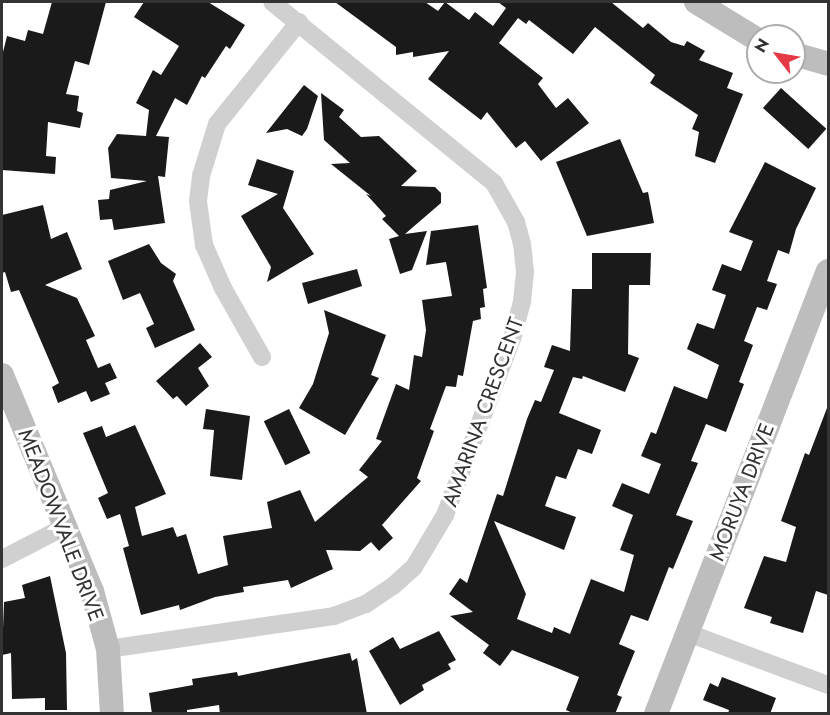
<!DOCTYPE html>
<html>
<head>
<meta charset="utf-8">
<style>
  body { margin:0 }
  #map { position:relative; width:830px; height:715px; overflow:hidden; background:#fff; font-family:Jost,sans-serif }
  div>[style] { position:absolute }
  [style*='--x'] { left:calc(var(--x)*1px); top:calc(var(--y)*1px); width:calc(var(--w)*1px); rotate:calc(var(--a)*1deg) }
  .building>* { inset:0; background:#1a1a1a; transform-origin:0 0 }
  .street>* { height:18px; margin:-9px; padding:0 9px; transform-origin:9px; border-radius:9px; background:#d0d0d0 }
  .secondary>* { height:24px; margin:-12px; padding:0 12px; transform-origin:12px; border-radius:12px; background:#bdbdbd }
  span { translate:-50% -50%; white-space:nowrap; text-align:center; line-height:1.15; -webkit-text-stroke:6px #fff; paint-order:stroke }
  .street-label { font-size:21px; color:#333 }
  .frame { position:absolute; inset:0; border:3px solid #333; pointer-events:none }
  .north { position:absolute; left:746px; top:24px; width:60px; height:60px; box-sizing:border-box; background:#fff; border:2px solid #adadad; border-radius:50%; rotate:301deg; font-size:16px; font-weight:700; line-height:24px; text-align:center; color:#333 }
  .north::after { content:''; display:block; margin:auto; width:21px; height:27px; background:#e63946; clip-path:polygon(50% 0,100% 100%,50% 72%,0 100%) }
</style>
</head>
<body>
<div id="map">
  <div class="building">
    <i style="clip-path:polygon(52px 2px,106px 2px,89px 65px,75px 61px,66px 94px,79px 96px,77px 111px,83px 113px,80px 128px,48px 122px,46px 156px,56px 157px,55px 174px,2px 170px,2px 56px,7px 36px,25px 41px,28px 30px,43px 34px)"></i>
    <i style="clip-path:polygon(144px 2px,208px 2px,245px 25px,230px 49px,226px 46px,205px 78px,202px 76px,187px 105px,175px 98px,156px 136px,169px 137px,165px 177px,158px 176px,165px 223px,114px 230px,112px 219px,100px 220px,98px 200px,109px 199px,110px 190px,147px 181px,111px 178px,108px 148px,117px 134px,146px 136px,149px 110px,136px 103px,153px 70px,161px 75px,179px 46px,134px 17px)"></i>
    <i style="clip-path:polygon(335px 2px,425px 2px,438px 11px,445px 2px,469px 20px,475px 12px,493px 26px,506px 8px,498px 2px,611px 2px,643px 28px,648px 23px,671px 42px,684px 46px,687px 41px,705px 51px,699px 60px,733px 73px,727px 88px,743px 94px,715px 163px,695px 156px,699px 132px,692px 129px,698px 115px,650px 83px,655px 75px,595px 27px,573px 54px,529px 20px,526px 24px,518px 18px,499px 43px,543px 78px,538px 84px,556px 108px,568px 98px,589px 123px,541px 161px,525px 141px,516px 148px,487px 112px,481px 120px,428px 79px,449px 51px,413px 57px,413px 52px,396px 55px,396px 47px)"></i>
    <i style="clip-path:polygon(304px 85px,318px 96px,307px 129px,302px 136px,287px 129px,266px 133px)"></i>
    <i style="left:781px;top:88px;width:61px;height:27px;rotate:42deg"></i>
    <i style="clip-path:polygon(321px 93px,344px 110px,339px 117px,361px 137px,379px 136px,417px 171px,401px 186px,435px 187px,441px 193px,441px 203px,405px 234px,427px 231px,412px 270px,400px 274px,389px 239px,399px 236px,382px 219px,386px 216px,366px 194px,371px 196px,331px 164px,350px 163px,324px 140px)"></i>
    <i style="clip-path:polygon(620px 139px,643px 193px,648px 192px,654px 223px,587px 236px,556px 162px)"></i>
    <i style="clip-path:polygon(257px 159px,294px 171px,283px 208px,314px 254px,267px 282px,271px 267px,241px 216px,278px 194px,248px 185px)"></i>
    <i style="clip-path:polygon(765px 162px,816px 188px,796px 229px,789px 254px,778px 250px,767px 281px,777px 284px,767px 310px,757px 307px,744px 341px,753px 345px,739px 382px,744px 384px,726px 432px,706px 424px,691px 461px,698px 463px,676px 515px,693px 521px,673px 569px,669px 567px,648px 621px,631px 615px,619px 644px,635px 651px,617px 695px,622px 697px,615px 714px,575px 714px,566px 710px,579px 677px,512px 650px,500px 666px,483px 653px,489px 645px,450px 616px,473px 612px,449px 594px,460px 578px,467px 583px,497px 494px,503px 496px,527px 419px,535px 400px,541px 402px,554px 370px,544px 367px,552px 345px,570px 351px,572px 289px,592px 289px,592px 253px,651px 253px,650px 285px,629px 285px,628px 354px,639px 358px,625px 392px,583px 376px,582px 379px,573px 377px,559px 413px,601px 430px,592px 454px,578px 449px,566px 479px,556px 476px,545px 506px,576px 517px,564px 550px,494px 521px,526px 594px,517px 619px,552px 633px,554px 627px,570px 634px,591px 579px,624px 592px,634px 555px,620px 550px,633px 515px,612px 506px,622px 483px,649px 494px,661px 464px,641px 456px,651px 432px,656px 434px,674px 386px,707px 399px,719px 365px,687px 349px,697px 323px,714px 329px,726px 295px,712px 290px,722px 264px,741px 271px,753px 241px,729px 232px)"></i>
    <i style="clip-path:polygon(43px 205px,51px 239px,67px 232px,82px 269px,45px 285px,77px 298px,95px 336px,86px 340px,98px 368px,110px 363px,117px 378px,105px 383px,110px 394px,91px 402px,86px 391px,58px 403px,52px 387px,59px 383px,19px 290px,11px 292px,5px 272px,2px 273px,2px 215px)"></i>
    <i style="clip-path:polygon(478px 225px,487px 288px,483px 289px,485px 307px,480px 308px,481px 319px,473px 321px,463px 376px,458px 375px,456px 387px,446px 386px,430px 429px,434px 431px,417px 478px,421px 481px,382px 525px,393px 538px,379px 551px,371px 542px,360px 551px,326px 550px,333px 569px,291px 588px,288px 580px,243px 587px,244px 592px,215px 597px,180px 610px,179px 605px,141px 615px,123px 548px,129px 546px,120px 514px,107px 519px,98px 498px,108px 493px,83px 433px,102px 426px,106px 437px,135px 425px,166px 494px,135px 507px,142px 536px,173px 527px,177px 537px,186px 534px,198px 574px,228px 565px,223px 536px,272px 528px,267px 502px,300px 490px,315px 522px,368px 477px,359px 470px,382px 441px,376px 439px,396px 384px,409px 390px,414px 355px,422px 357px,426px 330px,422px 300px,452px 296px,446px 262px,426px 265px,431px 231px)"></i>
    <i style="clip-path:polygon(149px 244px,161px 263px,176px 274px,173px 281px,195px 330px,155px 348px,146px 328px,154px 324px,140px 293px,123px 300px,108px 261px)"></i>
    <i style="clip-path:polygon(357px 269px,362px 286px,308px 304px,302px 283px)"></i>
    <i style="clip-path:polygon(324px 310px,386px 335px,371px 375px,379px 378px,345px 435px,299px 408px,313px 384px,329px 333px)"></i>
    <i style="clip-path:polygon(200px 343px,212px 357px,198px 368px,209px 386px,186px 406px,177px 396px,173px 399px,156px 381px)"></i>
    <i style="clip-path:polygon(827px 408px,828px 595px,816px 591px,803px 633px,770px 623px,772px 617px,744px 608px,764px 556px,786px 562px,796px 527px,781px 521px,805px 453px,809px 455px)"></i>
    <i style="clip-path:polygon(206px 409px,250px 416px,242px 480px,210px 476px,214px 430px,203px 429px)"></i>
    <i style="left:289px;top:409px;width:49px;height:28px;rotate:64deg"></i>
    <i style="clip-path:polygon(50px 576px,66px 653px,67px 710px,45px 710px,45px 698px,12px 699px,11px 653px,2px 655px,4px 602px,25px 598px,22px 585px)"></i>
    <i style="clip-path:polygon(439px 631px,456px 660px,448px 664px,451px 669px,422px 685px,424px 690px,400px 705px,369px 651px,393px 637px,400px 649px)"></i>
    <i style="clip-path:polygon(350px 653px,352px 661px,357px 658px,367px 714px,220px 714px,219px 705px,187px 710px,187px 714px,152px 714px,149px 693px,193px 685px,192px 679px,237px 672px,238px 676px)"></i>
    <i style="clip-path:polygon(722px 677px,776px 698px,770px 714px,728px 714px,729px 710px,703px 700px,710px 683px,718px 687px)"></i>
  </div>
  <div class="street">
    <i style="--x:262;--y:357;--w:79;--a:-119.5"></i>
    <i style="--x:223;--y:288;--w:47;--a:-113.8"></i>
    <i style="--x:204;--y:245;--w:44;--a:-97.8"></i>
    <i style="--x:198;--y:201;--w:25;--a:-83"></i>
    <i style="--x:201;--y:176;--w:54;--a:-72.9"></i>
    <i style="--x:217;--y:124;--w:131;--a:-51.2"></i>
    <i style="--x:2;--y:559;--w:72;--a:-27.3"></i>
    <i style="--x:688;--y:633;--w:149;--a:20.4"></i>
    <i style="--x:108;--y:649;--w:228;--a:-8.3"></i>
    <i style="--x:334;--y:616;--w:34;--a:-21"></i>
    <i style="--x:366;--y:604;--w:32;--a:-34"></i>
    <i style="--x:393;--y:586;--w:28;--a:-42"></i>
    <i style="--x:414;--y:567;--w:61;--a:-59.2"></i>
    <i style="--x:445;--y:515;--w:188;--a:-69.2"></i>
    <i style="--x:512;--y:339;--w:39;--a:-75"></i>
    <i style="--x:522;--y:301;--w:29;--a:-84"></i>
    <i style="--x:525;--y:272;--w:28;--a:-96"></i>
    <i style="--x:522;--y:244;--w:23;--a:-105"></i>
    <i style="--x:516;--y:222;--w:45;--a:-119.4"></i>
    <i style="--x:494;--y:183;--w:286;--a:-140.8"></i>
  </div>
  <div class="secondary">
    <i style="--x:696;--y:2;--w:73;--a:31.5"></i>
    <i style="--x:794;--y:54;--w:35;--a:16"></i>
    <i style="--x:2;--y:375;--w:234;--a:67.4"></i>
    <i style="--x:92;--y:591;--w:60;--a:74.6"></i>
    <i style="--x:108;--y:649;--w:65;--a:86.5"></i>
    <i style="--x:656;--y:714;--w:475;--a:-68.8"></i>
  </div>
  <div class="street-label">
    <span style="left:483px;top:412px;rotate:-70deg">AMARINA CRESCENT</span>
    <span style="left:742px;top:492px;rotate:-69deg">MORUYA DRIVE</span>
    <span style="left:61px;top:525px;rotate:69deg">MEADOWVALE DRIVE</span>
  </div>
  <div class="frame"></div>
  <div class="north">N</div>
</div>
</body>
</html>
